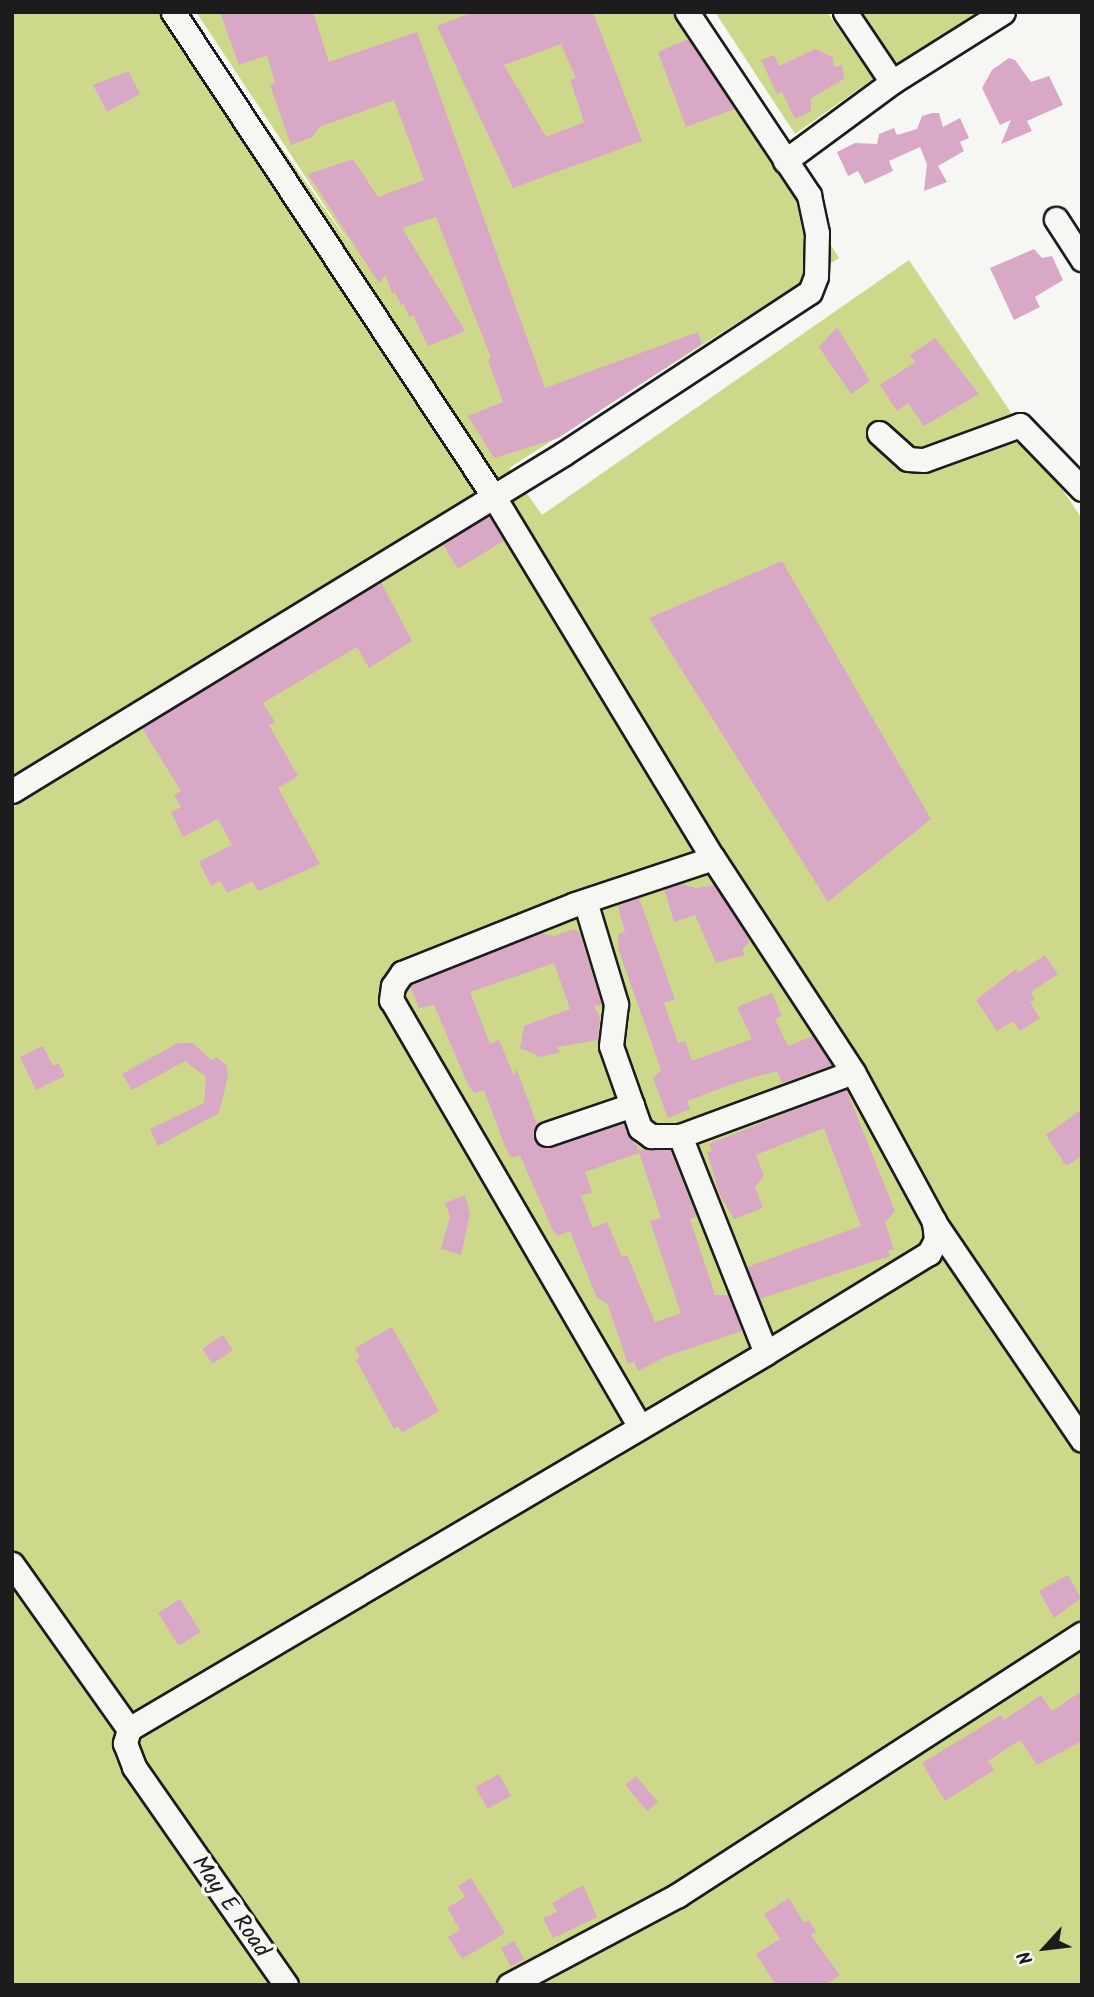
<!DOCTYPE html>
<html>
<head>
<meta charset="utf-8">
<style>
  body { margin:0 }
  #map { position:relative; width:1094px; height:1997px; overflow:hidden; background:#f6f6f2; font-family:Kalam,sans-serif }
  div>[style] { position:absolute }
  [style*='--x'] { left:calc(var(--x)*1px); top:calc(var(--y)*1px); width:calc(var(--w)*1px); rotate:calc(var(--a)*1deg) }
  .green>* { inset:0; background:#cdd88b }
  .building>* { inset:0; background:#daa8c7; transform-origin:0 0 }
  .roads { filter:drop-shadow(2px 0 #1c1c1c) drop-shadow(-2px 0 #1c1c1c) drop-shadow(0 2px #1c1c1c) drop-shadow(0 -2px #1c1c1c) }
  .minor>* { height:23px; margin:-11.5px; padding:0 11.5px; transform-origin:11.5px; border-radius:11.5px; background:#f6f6f2 }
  span { translate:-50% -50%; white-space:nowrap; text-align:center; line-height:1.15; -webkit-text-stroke:7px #f6f6f2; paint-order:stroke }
  .street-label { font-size:23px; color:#1c1c1c }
  .frame { position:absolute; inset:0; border:14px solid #1c1c1c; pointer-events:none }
  .north { position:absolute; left:1010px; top:1913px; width:70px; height:70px; -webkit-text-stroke:5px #f6f6f2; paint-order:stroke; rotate:243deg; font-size:19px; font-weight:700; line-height:28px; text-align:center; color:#1c1c1c }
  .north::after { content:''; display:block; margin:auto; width:24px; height:32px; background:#1c1c1c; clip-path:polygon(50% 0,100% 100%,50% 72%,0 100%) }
</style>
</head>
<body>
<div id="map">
  <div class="green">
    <i style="clip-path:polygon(12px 12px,185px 12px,356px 253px,196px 12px,680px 12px,839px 258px,509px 468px,542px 515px,909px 260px,1082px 519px,1082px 1985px,12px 1985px)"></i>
    <i style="clip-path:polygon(715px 12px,827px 12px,873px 79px,795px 134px)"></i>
    <i style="clip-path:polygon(856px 12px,978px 12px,894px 70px)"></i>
  </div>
  <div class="building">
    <i style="clip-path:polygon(220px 12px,313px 12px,329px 62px,417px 32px,545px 388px,698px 332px,702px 344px,558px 438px,494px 458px,468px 416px,503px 402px,488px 360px,491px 358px,436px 217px,402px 228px,465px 331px,428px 346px,413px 315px,409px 317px,404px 304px,401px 305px,395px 292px,392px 294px,386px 275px,379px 283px,308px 174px,353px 159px,378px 197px,424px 180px,394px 100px,319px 127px,312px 137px,291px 145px,270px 85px,275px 83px,267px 55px,239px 65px)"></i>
    <i style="clip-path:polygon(evenodd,474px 12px,593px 12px,642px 141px,513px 188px,437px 26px,474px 12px,561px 44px,576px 78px,570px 80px,584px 122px,546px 137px,504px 65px,561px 44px)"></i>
    <i style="clip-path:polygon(688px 39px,735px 109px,686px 127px,658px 52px)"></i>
    <i style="clip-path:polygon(815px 49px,833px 57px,834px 67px,842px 65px,844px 79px,811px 98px,811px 111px,795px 119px,782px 92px,777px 94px,761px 60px,774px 55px,779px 66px)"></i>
    <i style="clip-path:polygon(1009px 58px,1015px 60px,1031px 82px,1049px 76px,1063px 105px,1027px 121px,1032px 131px,1001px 144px,1011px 120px,1000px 125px,982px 88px,992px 70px)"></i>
    <i style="clip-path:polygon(128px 71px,140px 94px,107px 112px,93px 85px)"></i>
    <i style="clip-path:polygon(932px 113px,939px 113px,943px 127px,960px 118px,969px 138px,960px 142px,964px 151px,938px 166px,947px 182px,924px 191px,927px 164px,920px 147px,889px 161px,893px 171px,865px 184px,858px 171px,848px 176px,837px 152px,855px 143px,877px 144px,879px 134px,894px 128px,897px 135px,917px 129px,922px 116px)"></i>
    <i style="clip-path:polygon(1034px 249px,1042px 258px,1052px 256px,1063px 280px,1035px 297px,1040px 307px,1014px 320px,990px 268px)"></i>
    <i style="clip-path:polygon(837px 327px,870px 381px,851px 394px,819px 347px)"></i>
    <i style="clip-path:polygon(935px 338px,979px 394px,924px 426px,908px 403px,897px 411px,880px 385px,915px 362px,910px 355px)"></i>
    <i style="left:489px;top:516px;width:29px;height:54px;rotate:59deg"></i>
    <i style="clip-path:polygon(782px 561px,931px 819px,828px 902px,649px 618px)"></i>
    <i style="clip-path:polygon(381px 582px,412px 641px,369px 668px,357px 647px,263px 703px,275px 722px,269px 725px,298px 776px,278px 788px,320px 864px,259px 891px,252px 881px,227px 893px,220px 881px,211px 886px,199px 862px,232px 845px,218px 819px,183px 837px,171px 812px,181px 807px,174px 795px,181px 791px,142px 728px)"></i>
    <i style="clip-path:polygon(681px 884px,696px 888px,714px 885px,746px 933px,749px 943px,742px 949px,745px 955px,716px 963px,695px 915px,674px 922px,664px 889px)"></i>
    <i style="clip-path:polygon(639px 898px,675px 999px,664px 1003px,678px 1043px,685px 1041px,692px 1061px,752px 1039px,737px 1007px,772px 993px,782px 1016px,775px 1019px,788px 1046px,813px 1036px,832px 1065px,782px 1083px,777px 1071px,741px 1081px,687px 1101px,690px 1109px,668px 1118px,653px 1078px,661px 1070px,618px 948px,618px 934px,625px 932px,618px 906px)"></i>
    <i style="clip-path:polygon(evenodd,574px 929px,580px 934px,602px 1005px,594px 1006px,600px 1017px,598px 1040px,557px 1047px,560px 1052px,541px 1057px,520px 1048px,524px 1026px,570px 1009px,554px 963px,470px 992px,490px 1044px,499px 1040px,514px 1076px,516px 1068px,537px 1124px,533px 1132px,538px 1145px,552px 1147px,623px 1123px,639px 1150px,670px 1150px,697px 1217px,690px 1219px,715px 1295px,728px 1295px,742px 1331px,665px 1357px,638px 1371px,634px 1361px,628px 1364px,607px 1303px,597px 1298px,570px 1231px,558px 1236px,552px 1229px,520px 1155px,512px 1158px,506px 1149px,484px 1090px,475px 1093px,469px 1087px,434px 1005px,419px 1008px,410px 986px,539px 933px,554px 936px,574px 929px,639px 1153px,661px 1218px,650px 1221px,681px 1313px,655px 1322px,627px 1255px,622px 1257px,607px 1222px,593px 1228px,581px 1196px,592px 1192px,585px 1172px,639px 1153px)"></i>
    <i style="clip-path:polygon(1045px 955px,1058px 974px,1031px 992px,1035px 999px,1030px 1002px,1040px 1018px,1020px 1031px,1013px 1021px,997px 1031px,976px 1000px,1016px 969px,1018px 973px)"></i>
    <i style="clip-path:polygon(178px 1043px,193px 1043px,211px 1060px,217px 1057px,227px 1066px,228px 1076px,219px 1113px,158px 1146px,150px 1129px,204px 1103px,206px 1077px,185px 1061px,132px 1090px,122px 1074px)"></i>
    <i style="clip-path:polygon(43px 1046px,53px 1066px,58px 1063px,65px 1076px,36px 1090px,20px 1057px)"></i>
    <i style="clip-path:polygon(846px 1089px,895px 1211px,885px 1223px,894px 1249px,888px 1251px,890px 1256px,760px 1299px,747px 1267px,861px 1226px,824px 1128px,756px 1155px,764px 1176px,755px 1187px,763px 1208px,734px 1219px,720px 1195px,707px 1152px,712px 1151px,709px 1144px)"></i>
    <i style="clip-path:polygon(1082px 1109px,1082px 1156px,1066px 1166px,1046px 1135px)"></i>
    <i style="clip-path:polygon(465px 1195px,470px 1214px,461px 1255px,441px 1249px,450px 1216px,445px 1203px)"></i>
    <i style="clip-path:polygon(392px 1327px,439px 1411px,402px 1433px,398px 1426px,394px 1429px,356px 1360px,360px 1357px,355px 1348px)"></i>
    <i style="left:223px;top:1335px;width:18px;height:25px;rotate:56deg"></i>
    <i style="clip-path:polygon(1068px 1575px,1081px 1598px,1054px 1618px,1039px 1591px)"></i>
    <i style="left:180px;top:1599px;width:39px;height:26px;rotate:58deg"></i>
    <i style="clip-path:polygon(1082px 1691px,1082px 1741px,1037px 1765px,1020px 1740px,988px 1761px,994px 1770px,945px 1801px,922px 1763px,1001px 1715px,1004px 1720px,1041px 1695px,1052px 1711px)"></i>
    <i style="left:499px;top:1774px;width:25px;height:27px;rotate:61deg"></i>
    <i style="left:636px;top:1776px;width:34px;height:14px;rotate:50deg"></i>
    <i style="clip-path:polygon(471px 1878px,505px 1933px,462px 1959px,448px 1937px,460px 1930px,447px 1908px,465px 1897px,458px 1886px)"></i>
    <i style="clip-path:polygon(583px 1885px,597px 1917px,553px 1938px,543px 1918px,557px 1912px,552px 1903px)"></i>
    <i style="clip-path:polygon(789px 1898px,804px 1923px,809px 1920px,816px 1932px,811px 1935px,840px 1975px,824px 1985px,776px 1985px,756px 1954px,780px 1939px,764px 1914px)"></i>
    <i style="left:514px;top:1941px;width:21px;height:15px;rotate:61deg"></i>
  </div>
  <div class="roads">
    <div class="minor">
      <i style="--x:173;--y:12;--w:582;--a:56.5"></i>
      <i style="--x:494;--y:497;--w:422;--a:58.8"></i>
      <i style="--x:713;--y:858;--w:256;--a:56.8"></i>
      <i style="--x:853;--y:1072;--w:170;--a:61.5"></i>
      <i style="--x:934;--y:1221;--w:19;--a:84"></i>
      <i style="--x:936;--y:1240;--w:15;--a:118"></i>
      <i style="--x:929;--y:1253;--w:191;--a:148.5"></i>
      <i style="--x:766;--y:1353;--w:740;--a:149.45"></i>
      <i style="--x:129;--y:1729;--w:15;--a:106"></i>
      <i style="--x:125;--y:1743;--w:26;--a:69"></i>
      <i style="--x:134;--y:1767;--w:266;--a:55.1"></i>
      <i style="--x:845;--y:12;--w:84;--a:56.1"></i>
      <i style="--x:892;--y:82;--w:131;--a:-32.2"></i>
      <i style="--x:785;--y:161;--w:133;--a:-36.4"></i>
      <i style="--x:1056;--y:219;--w:48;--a:57"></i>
      <i style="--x:879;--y:433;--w:39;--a:42"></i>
      <i style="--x:908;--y:459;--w:16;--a:4"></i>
      <i style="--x:924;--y:460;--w:102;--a:-20"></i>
      <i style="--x:1020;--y:425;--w:89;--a:45.9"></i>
      <i style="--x:12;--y:791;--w:646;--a:-31.45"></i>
      <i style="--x:563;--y:454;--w:295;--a:-33.3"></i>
      <i style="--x:810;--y:292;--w:17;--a:-69"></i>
      <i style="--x:816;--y:276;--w:43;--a:-88.7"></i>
      <i style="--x:817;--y:233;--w:39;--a:-102"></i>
      <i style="--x:809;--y:195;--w:220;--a:-123.7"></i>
      <i style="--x:585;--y:901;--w:108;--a:73.2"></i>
      <i style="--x:616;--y:1004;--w:42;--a:96.8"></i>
      <i style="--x:611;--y:1046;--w:87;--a:70.5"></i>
      <i style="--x:640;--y:1128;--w:14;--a:36"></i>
      <i style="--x:651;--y:1136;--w:29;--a:0"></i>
      <i style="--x:680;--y:1136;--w:184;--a:-20.3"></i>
      <i style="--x:547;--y:1134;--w:90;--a:-18.8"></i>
      <i style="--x:680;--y:1136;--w:233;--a:68.4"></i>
      <i style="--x:934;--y:1222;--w:263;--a:55.8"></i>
      <i style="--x:640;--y:1427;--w:494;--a:-120.2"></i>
      <i style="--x:391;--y:1000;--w:14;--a:-82"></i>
      <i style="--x:393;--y:986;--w:16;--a:-55"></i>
      <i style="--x:402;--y:973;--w:186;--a:-21.7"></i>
      <i style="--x:575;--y:904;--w:145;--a:-18.4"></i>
      <i style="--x:12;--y:1564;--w:202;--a:54.7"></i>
      <i style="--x:509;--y:1985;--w:191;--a:-28"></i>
      <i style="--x:678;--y:1895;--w:481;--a:-32.9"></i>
    </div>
  </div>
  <div class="street-label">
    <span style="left:230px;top:1907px;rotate:55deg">May E Road</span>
  </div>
  <div class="frame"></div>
  <div class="north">N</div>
</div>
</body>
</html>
